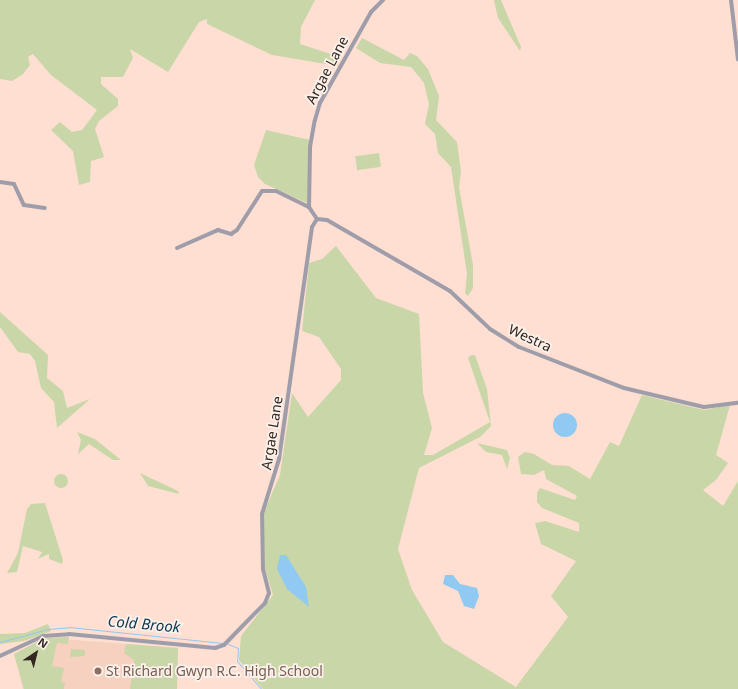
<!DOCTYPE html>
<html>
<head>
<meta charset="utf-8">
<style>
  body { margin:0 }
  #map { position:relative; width:738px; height:689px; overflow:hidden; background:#fedfd1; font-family:"Noto Sans",sans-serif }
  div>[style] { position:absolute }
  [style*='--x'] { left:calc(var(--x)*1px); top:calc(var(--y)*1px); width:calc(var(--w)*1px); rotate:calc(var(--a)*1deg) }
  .built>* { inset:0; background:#f7d1bf }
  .green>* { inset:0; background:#c9d6a8; transform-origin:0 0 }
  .round { border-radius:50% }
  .water>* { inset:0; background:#90c9f2 }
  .stream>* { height:1px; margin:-0.5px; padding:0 0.5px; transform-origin:0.5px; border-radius:0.5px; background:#90c9f2 }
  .minor>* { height:4px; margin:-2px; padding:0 2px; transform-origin:2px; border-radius:2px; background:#9f9da9 }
  .dots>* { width:11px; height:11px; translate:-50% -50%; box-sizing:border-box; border:2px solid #fdf1eb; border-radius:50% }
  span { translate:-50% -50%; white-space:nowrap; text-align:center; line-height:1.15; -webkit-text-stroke:3.5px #fdf1eb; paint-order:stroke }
  .street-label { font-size:14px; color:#322721 }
  .education-label { font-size:14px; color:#785e54 }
  .left { translate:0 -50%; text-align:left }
  .water-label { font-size:15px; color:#0b3954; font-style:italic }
  .north { position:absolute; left:16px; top:633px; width:40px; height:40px; -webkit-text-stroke:3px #fdf1eb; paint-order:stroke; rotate:35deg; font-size:11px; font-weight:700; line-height:16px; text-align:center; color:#322721 }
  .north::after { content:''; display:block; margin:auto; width:14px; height:18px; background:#322721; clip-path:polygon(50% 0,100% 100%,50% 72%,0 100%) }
</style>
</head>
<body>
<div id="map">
  <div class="built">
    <i style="clip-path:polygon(62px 639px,178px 648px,177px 689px,23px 689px,14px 654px,39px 642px)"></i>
  </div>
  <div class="green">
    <i style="clip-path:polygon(0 0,315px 0,301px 27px,300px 44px,340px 57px,339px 61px,338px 66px,272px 55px,207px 24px,207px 19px,199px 22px,168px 72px,130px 49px,133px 58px,123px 77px,101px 77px,101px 84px,118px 99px,118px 106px,99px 121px,95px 129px,104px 157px,91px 161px,90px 182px,79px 185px,73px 151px,51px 130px,60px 122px,72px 132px,82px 130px,97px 110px,51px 75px,33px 54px,28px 57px,30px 65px,23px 74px,12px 81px,0 79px)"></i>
    <i style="clip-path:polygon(494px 0,501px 0,521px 47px,520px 51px,498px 18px)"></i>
    <i style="clip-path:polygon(362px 38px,404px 60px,410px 53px,417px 56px,428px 69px,439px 96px,436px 120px,457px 142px,461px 171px,459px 187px,473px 265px,473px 288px,468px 296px,465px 293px,467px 274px,451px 167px,438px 153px,435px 134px,425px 124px,429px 104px,424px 83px,411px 67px,380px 63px,356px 48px)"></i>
    <i style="clip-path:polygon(266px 130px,310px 140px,307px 203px,265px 184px,258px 177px,254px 165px)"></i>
    <i style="left:379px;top:153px;width:14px;height:24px;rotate:82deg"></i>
    <i style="clip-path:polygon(336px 246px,376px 298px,419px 314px,423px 393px,432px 428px,424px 455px,433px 455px,490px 422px,468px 358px,471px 355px,475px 355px,487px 389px,491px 426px,480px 437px,419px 468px,398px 549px,412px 590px,443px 642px,516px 687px,568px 617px,551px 596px,576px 561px,541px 544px,535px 523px,545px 521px,579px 532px,579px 523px,542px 508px,537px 502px,537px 493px,540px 488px,575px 500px,577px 496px,546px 479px,544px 470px,534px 475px,521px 474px,518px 457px,525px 452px,534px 454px,552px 465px,569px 466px,590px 479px,610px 442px,619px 446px,642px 395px,704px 410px,730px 405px,716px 455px,728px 463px,716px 480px,703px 490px,723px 506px,738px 481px,738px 689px,263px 689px,239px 660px,241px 636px,273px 595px,265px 568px,263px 514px,280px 475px,292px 393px,308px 417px,341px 380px,341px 369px,319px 337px,302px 331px,309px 263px,322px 259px)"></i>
    <i style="clip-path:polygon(0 312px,48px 355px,47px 378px,63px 391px,67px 408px,90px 399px,57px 428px,54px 402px,41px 388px,35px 361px,30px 354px,18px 352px,0 327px)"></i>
    <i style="clip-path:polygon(77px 432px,95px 439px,121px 460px,113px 460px,89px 444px,78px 454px,81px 440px)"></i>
    <i style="clip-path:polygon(477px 443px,507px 450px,510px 458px,507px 469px,502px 455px,486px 452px)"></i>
    <i style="clip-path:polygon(140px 473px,178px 491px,179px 494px,148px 486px)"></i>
    <i class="round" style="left:54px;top:474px;width:14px;height:14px"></i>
    <i style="clip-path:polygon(45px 503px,63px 560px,62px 564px,49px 559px,49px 554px,38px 559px,42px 552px,23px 546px,17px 572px,7px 573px,18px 553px,27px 509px,31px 504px)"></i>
    <i style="clip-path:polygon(48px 624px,51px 631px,24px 641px,0 644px,0 634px,25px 633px)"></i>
    <i style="clip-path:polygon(69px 637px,68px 644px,57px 643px,52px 666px,64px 668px,61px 682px,65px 683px,64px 689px,24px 689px,14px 654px,44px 638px)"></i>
    <i style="clip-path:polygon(126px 644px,178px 648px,177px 689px,130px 689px,134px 660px,124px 653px)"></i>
    <i style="clip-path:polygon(71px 649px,85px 650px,85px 656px,70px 657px)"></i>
  </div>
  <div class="water">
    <i class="round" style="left:553px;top:413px;width:24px;height:24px"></i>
    <i style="clip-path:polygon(280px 555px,286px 555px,306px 587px,309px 607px,287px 589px,277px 569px)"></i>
    <i style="clip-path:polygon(445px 575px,453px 575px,460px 584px,477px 588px,479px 596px,474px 609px,464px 606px,458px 591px,443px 584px)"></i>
  </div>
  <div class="stream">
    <i style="--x:0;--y:642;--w:50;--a:-15.2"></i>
    <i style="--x:48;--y:629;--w:21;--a:-5"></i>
    <i style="--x:69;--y:627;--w:157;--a:5.9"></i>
    <i style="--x:228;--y:644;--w:11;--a:22"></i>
    <i style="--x:238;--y:648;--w:13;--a:94"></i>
    <i style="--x:237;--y:661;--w:37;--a:49"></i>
  </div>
  <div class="minor">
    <i style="--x:731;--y:0;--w:60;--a:83.3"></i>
    <i style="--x:0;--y:182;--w:14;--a:8"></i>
    <i style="--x:14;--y:184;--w:23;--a:65"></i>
    <i style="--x:24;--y:205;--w:21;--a:8"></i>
    <i style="--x:317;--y:219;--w:10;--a:6"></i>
    <i style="--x:327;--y:220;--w:142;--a:30"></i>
    <i style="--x:450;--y:291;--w:55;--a:43.5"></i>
    <i style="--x:490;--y:329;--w:34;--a:32"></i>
    <i style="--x:519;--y:347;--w:113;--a:21.3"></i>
    <i style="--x:624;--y:388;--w:82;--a:13.4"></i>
    <i style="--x:704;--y:407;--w:34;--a:-7"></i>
    <i style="--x:317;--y:219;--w:14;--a:-124"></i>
    <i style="--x:309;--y:207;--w:60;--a:-89"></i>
    <i style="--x:310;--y:147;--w:27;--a:-80"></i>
    <i style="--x:315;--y:120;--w:18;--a:-74"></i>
    <i style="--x:320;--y:103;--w:104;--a:-60.7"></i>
    <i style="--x:371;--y:12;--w:17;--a:-45"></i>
    <i style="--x:177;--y:248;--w:45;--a:-23.7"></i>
    <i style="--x:218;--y:230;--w:14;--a:17"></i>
    <i style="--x:231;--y:234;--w:7;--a:-34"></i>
    <i style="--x:237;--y:230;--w:46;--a:-57.3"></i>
    <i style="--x:262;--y:191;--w:14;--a:0"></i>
    <i style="--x:276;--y:191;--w:37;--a:26"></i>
    <i style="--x:0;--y:656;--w:47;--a:-24.9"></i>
    <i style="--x:43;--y:636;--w:26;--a:-4"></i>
    <i style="--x:69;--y:634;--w:147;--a:5.5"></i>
    <i style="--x:215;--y:648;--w:9;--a:-18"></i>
    <i style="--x:224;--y:645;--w:59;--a:-45.7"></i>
    <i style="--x:265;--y:603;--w:11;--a:-68"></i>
    <i style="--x:269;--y:593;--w:25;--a:-104"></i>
    <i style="--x:263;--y:569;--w:55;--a:-91"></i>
    <i style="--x:262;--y:514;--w:58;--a:-72.8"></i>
    <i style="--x:279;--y:459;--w:234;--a:-81.9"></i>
    <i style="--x:312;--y:227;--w:9;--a:-58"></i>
  </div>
  <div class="dots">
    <i style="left:98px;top:671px;background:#8d6e63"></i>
  </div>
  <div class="street-label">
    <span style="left:327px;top:70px;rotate:-62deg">Argae Lane</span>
    <span style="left:530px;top:338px;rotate:25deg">Westra</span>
    <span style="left:272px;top:433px;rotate:-81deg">Argae Lane</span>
  </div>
  <div class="education-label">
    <span class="left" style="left:106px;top:671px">St Richard Gwyn R.C. High School</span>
  </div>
  <div class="water-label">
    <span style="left:144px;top:624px;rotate:5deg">Cold Brook</span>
  </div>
  <div class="north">N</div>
</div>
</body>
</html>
